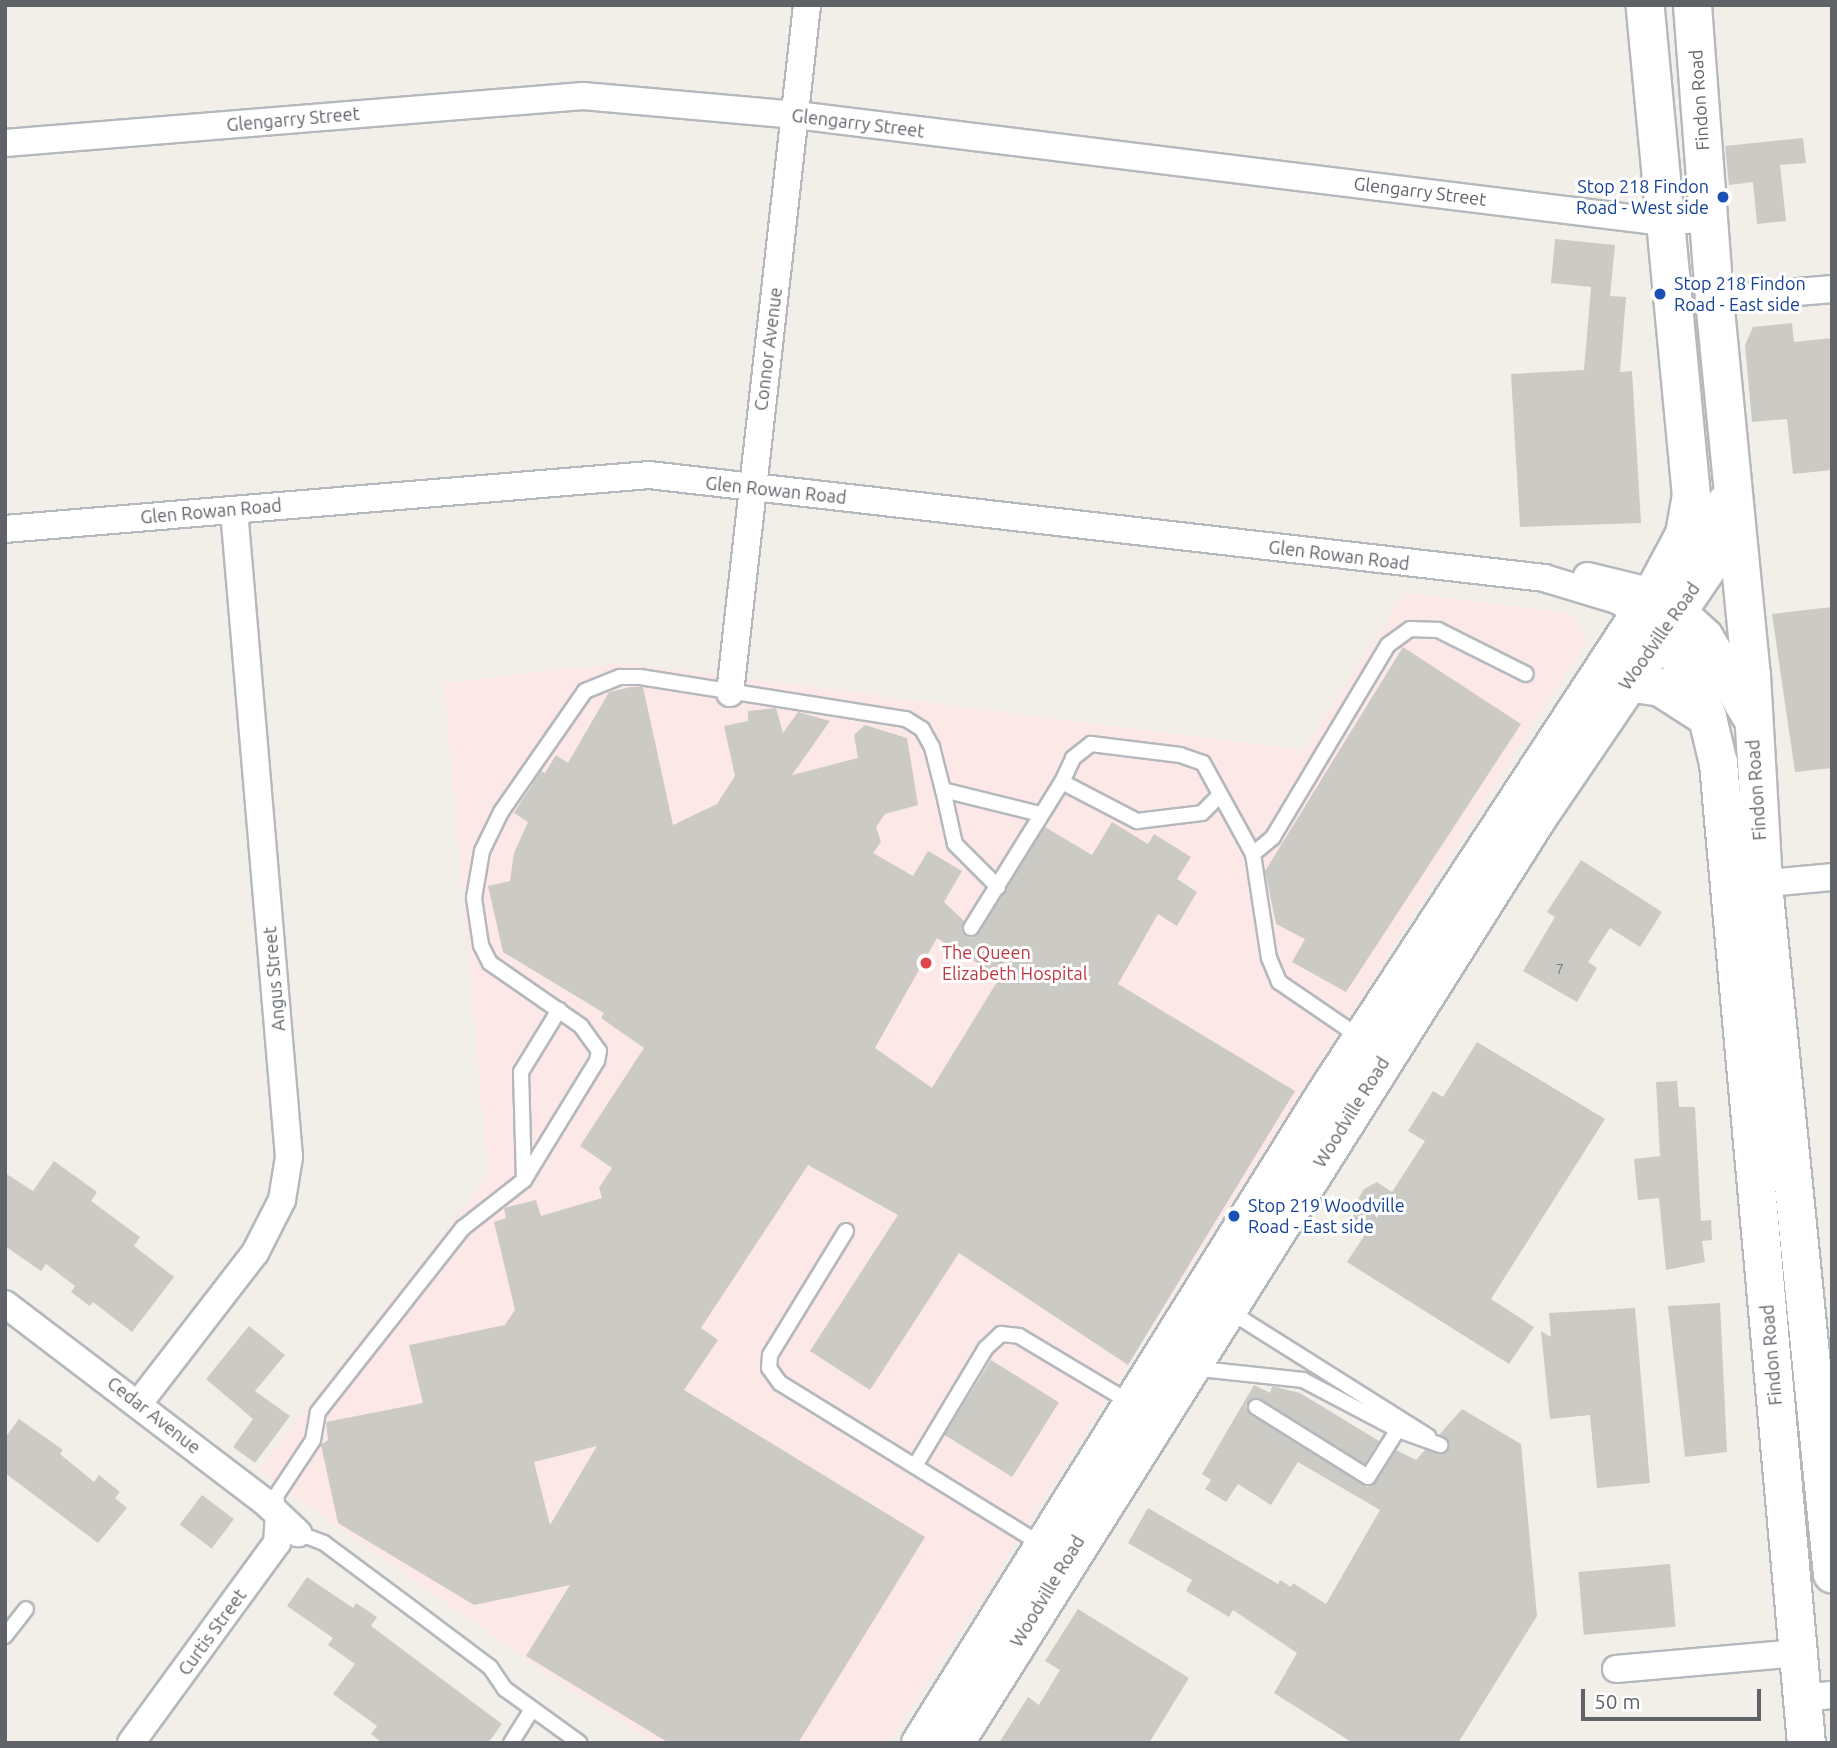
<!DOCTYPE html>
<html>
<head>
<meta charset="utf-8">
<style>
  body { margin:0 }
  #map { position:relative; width:1837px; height:1748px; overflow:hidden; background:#f1efe8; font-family:Ubuntu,sans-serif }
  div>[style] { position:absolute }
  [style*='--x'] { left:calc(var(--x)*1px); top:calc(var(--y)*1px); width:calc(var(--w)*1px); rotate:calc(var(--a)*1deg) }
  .medical>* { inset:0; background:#fce8e6 }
  .building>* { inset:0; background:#cccac5; transform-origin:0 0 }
  .roads { filter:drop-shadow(2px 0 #b5b8bc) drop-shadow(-2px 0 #b5b8bc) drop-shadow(0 2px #b5b8bc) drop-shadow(0 -2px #b5b8bc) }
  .lane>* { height:14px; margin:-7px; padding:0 7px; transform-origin:7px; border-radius:7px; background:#fff }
  .street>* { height:26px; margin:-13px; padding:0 13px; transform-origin:13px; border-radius:13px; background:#fff }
  .secondary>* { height:37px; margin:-18.5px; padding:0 18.5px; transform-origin:18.5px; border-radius:18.5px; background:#fff }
  .dots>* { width:19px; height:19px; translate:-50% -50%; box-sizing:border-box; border:4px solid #fff; border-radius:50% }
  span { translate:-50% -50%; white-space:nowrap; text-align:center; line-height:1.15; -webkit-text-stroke:6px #fff; paint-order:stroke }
  .number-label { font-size:14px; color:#7a7d7f }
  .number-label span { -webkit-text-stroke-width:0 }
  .street-label { font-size:18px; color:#5f6368 }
  .transit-label { font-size:18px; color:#164399 }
  .right { translate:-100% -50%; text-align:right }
  .left { translate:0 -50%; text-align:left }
  .health-label { font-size:18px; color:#be3a42 }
  .frame { position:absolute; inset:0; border:7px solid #5f6368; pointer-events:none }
  .scale { position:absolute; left:1581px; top:1689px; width:180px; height:32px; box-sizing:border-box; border:4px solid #5f6368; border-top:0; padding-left:9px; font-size:21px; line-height:24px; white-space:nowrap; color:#5f6368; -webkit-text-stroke:5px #fff; paint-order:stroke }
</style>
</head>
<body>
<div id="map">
  <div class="medical">
    <i style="clip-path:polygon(1405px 593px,1571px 613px,1586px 642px,889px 1743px,655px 1743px,548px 1675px,258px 1470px,488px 1176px,444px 683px,620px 663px,1304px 750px)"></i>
  </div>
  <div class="building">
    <i style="clip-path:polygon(1803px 138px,1806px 163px,1780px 165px,1786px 221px,1757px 224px,1753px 182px,1729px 185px,1725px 146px)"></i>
    <i style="clip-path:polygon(1555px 239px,1615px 245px,1610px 296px,1626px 297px,1620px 372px,1632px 371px,1641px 523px,1520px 527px,1511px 374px,1584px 370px,1591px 287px,1551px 283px)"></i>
    <i style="clip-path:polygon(1792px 323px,1794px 342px,1832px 338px,1832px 470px,1793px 474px,1787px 419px,1752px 422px,1745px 345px,1753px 327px)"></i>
    <i style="clip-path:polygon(1832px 607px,1832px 768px,1795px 772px,1772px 614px)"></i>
    <i style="clip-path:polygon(1403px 647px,1521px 724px,1346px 992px,1292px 962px,1305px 939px,1276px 924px,1265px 871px)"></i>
    <i style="clip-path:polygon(evenodd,631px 687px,643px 687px,673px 825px,717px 804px,735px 776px,724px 726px,748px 721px,748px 711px,776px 708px,783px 733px,798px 712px,830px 721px,792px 775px,858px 758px,854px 735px,865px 725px,907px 738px,918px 805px,885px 814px,876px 827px,881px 842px,873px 853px,913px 876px,928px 851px,962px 871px,944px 902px,964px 921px,962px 932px,970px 938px,979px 933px,1045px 827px,1092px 855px,1112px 822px,1148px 844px,1154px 834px,1191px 857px,1177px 879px,1197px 892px,1177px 926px,1158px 914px,1118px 984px,1295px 1091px,1128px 1365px,959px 1253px,870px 1390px,810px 1351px,898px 1215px,808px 1165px,701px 1328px,718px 1340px,684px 1390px,925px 1537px,798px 1743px,669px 1743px,526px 1656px,570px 1585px,474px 1605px,338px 1523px,321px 1445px,328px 1440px,326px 1422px,423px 1403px,409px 1345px,505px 1325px,515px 1310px,494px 1222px,506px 1218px,504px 1208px,536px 1200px,541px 1216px,602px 1198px,599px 1188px,612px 1168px,580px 1146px,644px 1048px,601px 1018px,604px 1013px,503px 952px,488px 886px,510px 881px,514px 853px,528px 822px,514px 813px,541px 771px,545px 773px,556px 755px,568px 763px,609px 692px,631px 687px,937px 938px,1000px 977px,932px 1088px,875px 1048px,937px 938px,631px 687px,597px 1446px,550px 1525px,534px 1462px,597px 1446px)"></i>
    <i style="clip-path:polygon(1581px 860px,1662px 912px,1640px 947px,1610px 928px,1588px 962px,1597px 968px,1577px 1002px,1523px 971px,1555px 917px,1547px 912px)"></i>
    <i style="clip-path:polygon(1477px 1042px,1605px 1119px,1491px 1299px,1534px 1327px,1509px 1364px,1347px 1262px,1368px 1230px,1353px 1220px,1354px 1206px,1364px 1189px,1377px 1182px,1392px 1192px,1425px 1141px,1408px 1131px,1433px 1091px,1443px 1097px)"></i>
    <i style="clip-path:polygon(1677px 1081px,1679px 1107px,1695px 1107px,1701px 1221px,1711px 1220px,1712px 1240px,1702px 1241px,1705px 1262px,1666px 1270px,1659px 1198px,1638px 1200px,1634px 1159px,1660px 1156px,1656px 1082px)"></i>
    <i style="clip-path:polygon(54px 1161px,97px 1192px,91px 1201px,140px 1237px,134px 1246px,174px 1277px,132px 1332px,93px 1302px,90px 1306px,71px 1292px,75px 1286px,46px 1264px,41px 1271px,5px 1246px,5px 1173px,33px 1191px)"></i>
    <i style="clip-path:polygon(1720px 1303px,1727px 1452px,1685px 1457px,1668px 1306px)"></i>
    <i style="clip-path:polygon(1635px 1308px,1650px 1483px,1597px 1488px,1590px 1415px,1550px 1419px,1541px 1331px,1551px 1337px,1549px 1313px)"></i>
    <i style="clip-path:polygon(249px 1326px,285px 1355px,255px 1391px,290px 1416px,255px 1463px,233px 1447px,253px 1419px,206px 1379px)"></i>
    <i style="left:991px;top:1360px;width:80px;height:88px;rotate:32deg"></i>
    <i style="clip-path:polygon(1254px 1385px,1270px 1393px,1272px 1386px,1300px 1393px,1379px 1441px,1365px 1464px,1261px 1399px,1252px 1398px,1246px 1406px,1251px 1415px,1367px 1487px,1376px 1482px,1396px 1450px,1416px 1460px,1425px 1450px,1446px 1453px,1449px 1443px,1439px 1435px,1462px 1409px,1521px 1444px,1537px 1616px,1458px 1743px,1353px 1743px,1274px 1693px,1297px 1653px,1233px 1610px,1229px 1617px,1186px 1591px,1192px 1580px,1128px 1543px,1148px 1508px,1278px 1584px,1280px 1580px,1291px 1587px,1293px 1583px,1326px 1604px,1380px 1510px,1298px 1462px,1271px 1505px,1238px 1484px,1226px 1502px,1205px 1489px,1211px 1480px,1202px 1474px)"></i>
    <i style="clip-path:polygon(19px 1419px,63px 1450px,60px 1454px,94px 1482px,99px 1475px,120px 1492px,115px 1498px,127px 1508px,98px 1543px,5px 1473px,5px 1438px)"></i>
    <i style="left:202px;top:1495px;width:40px;height:37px;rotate:37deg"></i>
    <i style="left:1670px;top:1564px;width:63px;height:92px;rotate:85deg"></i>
    <i style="clip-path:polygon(307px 1577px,353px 1608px,356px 1603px,377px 1617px,371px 1626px,502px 1724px,488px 1743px,382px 1743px,371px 1734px,377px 1726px,333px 1694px,355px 1664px,328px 1645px,333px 1638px,287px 1606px)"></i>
    <i style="clip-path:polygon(1078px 1609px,1189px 1678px,1149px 1743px,999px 1743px,1028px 1697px,1039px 1705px,1060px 1670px,1045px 1661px)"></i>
  </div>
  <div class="roads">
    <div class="lane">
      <i style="--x:1062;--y:782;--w:85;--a:27.5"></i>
      <i style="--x:1137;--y:821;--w:65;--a:-7"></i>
      <i style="--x:1202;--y:813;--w:25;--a:-45"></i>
      <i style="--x:1253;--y:854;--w:26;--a:-40"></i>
      <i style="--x:1273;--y:837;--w:224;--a:-59.1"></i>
      <i style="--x:1388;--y:645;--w:27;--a:-36"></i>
      <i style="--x:1410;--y:629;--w:28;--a:2"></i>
      <i style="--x:1438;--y:630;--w:98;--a:26.6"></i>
      <i style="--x:998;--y:887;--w:61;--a:-135"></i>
      <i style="--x:955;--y:844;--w:55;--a:-102.5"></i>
      <i style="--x:943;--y:790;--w:100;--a:13.9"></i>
      <i style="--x:971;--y:928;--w:172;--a:-58.1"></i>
      <i style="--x:1062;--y:782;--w:26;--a:-65"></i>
      <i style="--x:1073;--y:758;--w:23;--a:-38"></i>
      <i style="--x:1091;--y:744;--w:90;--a:7"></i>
      <i style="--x:1180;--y:755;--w:24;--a:19"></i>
      <i style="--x:1203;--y:763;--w:104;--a:61.2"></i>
      <i style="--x:1253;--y:854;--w:105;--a:81.3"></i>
      <i style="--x:1269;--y:958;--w:26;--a:67"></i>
      <i style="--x:1279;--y:982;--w:99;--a:34.3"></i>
      <i style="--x:524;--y:1180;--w:108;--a:-91.6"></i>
      <i style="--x:521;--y:1072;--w:73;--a:-58.5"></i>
      <i style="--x:846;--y:1231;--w:145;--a:121.5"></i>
      <i style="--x:770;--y:1355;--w:13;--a:94"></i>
      <i style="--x:769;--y:1368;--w:19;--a:54"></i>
      <i style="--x:780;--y:1383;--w:308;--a:31.7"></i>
      <i style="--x:1226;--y:1309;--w:239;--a:32.2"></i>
      <i style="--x:1191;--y:1368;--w:113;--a:6.1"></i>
      <i style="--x:1303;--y:1380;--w:107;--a:27.8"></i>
      <i style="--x:1398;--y:1430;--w:45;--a:19.7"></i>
      <i style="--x:1256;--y:1407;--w:132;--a:32"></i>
      <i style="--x:1368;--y:1477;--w:64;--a:-57.8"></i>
      <i style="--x:915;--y:1466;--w:138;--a:-59"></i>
      <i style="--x:986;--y:1348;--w:21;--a:-43"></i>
      <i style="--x:1001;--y:1334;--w:18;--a:6"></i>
      <i style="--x:1019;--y:1336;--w:131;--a:30.9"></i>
      <i style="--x:279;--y:1513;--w:17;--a:-100"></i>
      <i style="--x:276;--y:1496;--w:67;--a:-56.5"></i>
      <i style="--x:313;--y:1440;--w:28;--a:-80"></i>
      <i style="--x:318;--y:1412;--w:234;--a:-51.8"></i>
      <i style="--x:463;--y:1228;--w:78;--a:-38.2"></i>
      <i style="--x:524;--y:1180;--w:140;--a:-58.5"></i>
      <i style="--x:597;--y:1061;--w:10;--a:-79"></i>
      <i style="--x:599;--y:1051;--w:31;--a:-126"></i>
      <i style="--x:581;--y:1026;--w:111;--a:-145.3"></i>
      <i style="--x:490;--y:963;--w:20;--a:-117"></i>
      <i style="--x:481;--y:945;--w:48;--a:-98.5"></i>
      <i style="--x:474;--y:898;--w:48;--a:-80.3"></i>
      <i style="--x:482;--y:851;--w:43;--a:-64"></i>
      <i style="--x:501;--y:812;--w:147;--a:-55.2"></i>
      <i style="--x:585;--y:691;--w:38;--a:-22"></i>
      <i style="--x:620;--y:677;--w:20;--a:0"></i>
      <i style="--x:640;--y:677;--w:269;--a:9"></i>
      <i style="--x:906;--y:719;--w:19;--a:32"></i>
      <i style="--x:922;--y:729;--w:21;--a:61"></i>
      <i style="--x:932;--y:747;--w:44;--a:75.7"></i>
      <i style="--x:298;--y:1533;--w:28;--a:21"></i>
      <i style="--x:324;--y:1543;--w:112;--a:36.7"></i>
      <i style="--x:414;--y:1610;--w:95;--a:36.9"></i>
      <i style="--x:490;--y:1667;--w:27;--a:56"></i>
      <i style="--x:505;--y:1689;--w:92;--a:35.8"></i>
      <i style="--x:5;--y:1636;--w:34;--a:-52"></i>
      <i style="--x:511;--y:1743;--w:40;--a:-58"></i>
    </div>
    <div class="street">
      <i style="--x:5;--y:143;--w:580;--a:-4.65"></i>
      <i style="--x:583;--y:96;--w:214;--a:5.1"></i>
      <i style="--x:796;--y:115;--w:875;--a:7.03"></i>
      <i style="--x:1664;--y:222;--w:43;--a:-5.3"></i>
      <i style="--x:1714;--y:299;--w:118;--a:-4.8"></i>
      <i style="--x:5;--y:529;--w:646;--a:-4.79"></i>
      <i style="--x:649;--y:475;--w:901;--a:6.56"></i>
      <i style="--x:1544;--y:578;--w:76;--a:16.8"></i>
      <i style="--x:1617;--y:600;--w:25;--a:32"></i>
      <i style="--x:1587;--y:576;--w:68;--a:13.6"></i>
      <i style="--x:730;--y:693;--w:692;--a:-83.61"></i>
      <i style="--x:1746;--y:885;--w:86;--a:-5.3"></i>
      <i style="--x:5;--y:1304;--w:325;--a:37.3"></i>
      <i style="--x:264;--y:1501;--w:47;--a:43.3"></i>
      <i style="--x:139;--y:1403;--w:190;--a:-52.3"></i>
      <i style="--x:255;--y:1253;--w:59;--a:-63"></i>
      <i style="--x:282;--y:1200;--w:44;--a:-80.8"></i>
      <i style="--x:289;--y:1157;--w:649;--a:-94.86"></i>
      <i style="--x:1616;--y:1669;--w:183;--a:-5"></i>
      <i style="--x:1803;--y:1698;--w:29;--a:-6"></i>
      <i style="--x:131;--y:1743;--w:248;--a:-53.9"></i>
      <i style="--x:277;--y:1543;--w:26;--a:-86"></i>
    </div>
    <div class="secondary">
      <i style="--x:1692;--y:5;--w:295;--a:85.7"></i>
      <i style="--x:1714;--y:299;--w:378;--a:84.4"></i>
      <i style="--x:1751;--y:675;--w:209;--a:86.7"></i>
      <i style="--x:1763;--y:884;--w:693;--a:84.29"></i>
      <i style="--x:1659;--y:596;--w:61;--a:42.3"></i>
      <i style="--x:1704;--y:637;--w:91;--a:59.5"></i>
      <i style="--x:1644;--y:618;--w:53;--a:48.8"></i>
      <i style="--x:1679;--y:658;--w:23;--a:59"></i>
      <i style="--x:1691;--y:678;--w:42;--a:67.7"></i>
      <i style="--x:1707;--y:717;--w:47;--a:76.6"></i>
      <i style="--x:1718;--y:763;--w:984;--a:84.87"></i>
      <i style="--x:1626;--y:682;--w:34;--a:8"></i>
      <i style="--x:1660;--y:687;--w:56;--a:32.6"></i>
      <i style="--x:920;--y:1743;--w:767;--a:-58.05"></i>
      <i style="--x:1326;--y:1092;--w:597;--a:-56.82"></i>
      <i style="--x:1653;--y:592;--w:66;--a:-61.9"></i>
      <i style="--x:1684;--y:534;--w:39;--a:-80"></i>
      <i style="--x:1691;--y:496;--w:493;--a:-95.4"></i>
      <i style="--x:954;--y:1743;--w:1092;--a:-57.79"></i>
      <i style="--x:1536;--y:819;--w:305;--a:-55.8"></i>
      <i style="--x:1707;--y:567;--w:68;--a:-73.7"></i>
    </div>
  </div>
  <div class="dots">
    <i style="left:1723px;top:197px;background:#1a4fb4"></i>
    <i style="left:1660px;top:294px;background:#1a4fb4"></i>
    <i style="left:926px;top:963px;background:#e0444e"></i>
    <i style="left:1234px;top:1216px;background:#1a4fb4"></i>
  </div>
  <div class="number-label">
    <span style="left:1560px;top:969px">7</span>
  </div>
  <div class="street-label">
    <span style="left:1699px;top:100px;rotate:-94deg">Findon Road</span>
    <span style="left:293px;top:119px;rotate:-5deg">Glengarry Street</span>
    <span style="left:858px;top:123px;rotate:7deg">Glengarry Street</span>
    <span style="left:1420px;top:191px;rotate:7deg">Glengarry Street</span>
    <span style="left:768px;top:349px;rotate:-83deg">Connor Avenue</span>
    <span style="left:776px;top:490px;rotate:6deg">Glen Rowan Road</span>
    <span style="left:211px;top:511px;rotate:-5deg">Glen Rowan Road</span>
    <span style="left:1339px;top:555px;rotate:7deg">Glen Rowan Road</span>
    <span style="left:1659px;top:636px;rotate:-55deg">Woodville Road</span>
    <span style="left:1756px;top:790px;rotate:-94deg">Findon Road</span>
    <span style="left:274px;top:979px;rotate:-95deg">Angus Street</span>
    <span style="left:1351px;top:1112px;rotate:-58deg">Woodville Road</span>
    <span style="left:1771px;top:1355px;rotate:-95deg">Findon Road</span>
    <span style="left:154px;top:1415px;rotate:38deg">Cedar Avenue</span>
    <span style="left:1047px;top:1591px;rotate:-59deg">Woodville Road</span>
    <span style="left:212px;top:1632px;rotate:-54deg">Curtis Street</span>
  </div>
  <div class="transit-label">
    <span class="right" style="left:1709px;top:197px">Stop 218 Findon<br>Road - West side</span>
    <span class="left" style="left:1674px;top:294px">Stop 218 Findon<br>Road - East side</span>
    <span class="left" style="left:1248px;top:1216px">Stop 219 Woodville<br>Road - East side</span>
  </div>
  <div class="health-label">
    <span class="left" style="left:942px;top:963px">The Queen<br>Elizabeth Hospital</span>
  </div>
  <div class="frame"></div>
  <div class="scale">50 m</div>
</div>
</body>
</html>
